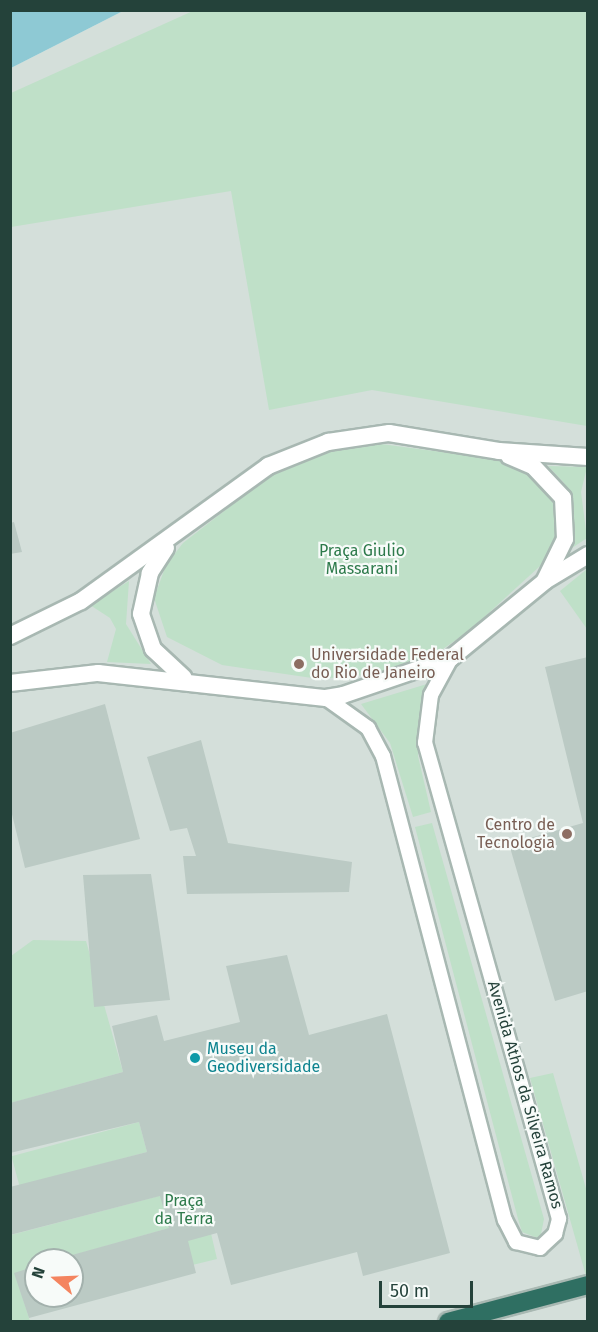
<!DOCTYPE html>
<html>
<head>
<meta charset="utf-8">
<style>
  body { margin:0 }
  #map { position:relative; width:598px; height:1332px; overflow:hidden; background:#e6efeb; font-family:"Fira Sans",sans-serif }
  div>[style] { position:absolute }
  [style*='--x'] { left:calc(var(--x)*1px); top:calc(var(--y)*1px); width:calc(var(--w)*1px); rotate:calc(var(--a)*1deg) }
  .built>* { inset:0; background:#d4dfda }
  .green>* { inset:0; background:#bfe0c8; transform-origin:0 0 }
  .water>* { inset:0; background:#8ec9d4 }
  .building>* { inset:0; background:#bbcac4 }
  .roads { filter:drop-shadow(2px 0 #a8b8b2) drop-shadow(-2px 0 #a8b8b2) drop-shadow(0 2px #a8b8b2) drop-shadow(0 -2px #a8b8b2) }
  .minor>* { height:14px; margin:-7px; padding:0 7px; transform-origin:7px; border-radius:7px; background:#fff }
  .tertiary>* { height:16px; margin:-8px; padding:0 8px; transform-origin:8px; border-radius:8px; background:#fff }
  .motorway>* { height:18px; margin:-9px; padding:0 9px; transform-origin:9px; border-radius:9px; background:#2f6f62 }
  .dots>* { width:16px; height:16px; translate:-50% -50%; box-sizing:border-box; border:3px solid #f7fbf9; border-radius:50% }
  span { translate:-50% -50%; white-space:nowrap; text-align:center; line-height:1.15; -webkit-text-stroke:4.5px #f7fbf9; paint-order:stroke }
  .park-label { font-size:16px; color:#2d7a4b }
  .education-label { font-size:16px; color:#785e54 }
  .left { translate:0 -50%; text-align:left }
  .right { translate:-100% -50%; text-align:right }
  .culture-label { font-size:16px; color:#0d838f }
  .street-label { font-size:16px; color:#24423a }
  .frame { position:absolute; inset:0; border:12px solid #24423a; pointer-events:none }
  .north { position:absolute; left:24px; top:1248px; width:60px; height:60px; box-sizing:border-box; background:#f7fbf9; border:2px solid #a3b1ad; border-radius:50%; rotate:289deg; font-size:16px; font-weight:700; line-height:24px; text-align:center; color:#24423a }
  .north::after { content:''; display:block; margin:auto; width:21px; height:27px; background:#f4845f; clip-path:polygon(50% 0,100% 100%,50% 72%,0 100%) }
  .scale { position:absolute; left:379px; top:1281px; width:94px; height:27px; box-sizing:border-box; border:3px solid #24423a; border-top:0; padding-left:8px; font-size:18px; line-height:21px; white-space:nowrap; color:#24423a; -webkit-text-stroke:4px #f7fbf9; paint-order:stroke }
</style>
</head>
<body>
<div id="map">
  <div class="built">
    <i style="clip-path:polygon(evenodd,123px 11px,587px 11px,587px 1321px,11px 1322px,11px 68px,123px 11px,36px 1260px,72px 1260px,72px 1296px,36px 1296px,36px 1260px)"></i>
  </div>
  <div class="green">
    <i style="clip-path:polygon(195px 10px,587px 11px,587px 426px,372px 390px,269px 410px,231px 191px,11px 227px,11px 93px)"></i>
    <i style="clip-path:polygon(381px 444px,495px 459px,539px 477px,560px 506px,562px 525px,550px 557px,469px 631px,443px 649px,375px 674px,319px 679px,222px 665px,167px 637px,154px 598px,166px 565px,183px 543px,268px 477px,330px 452px)"></i>
    <i style="clip-path:polygon(548px 466px,587px 467px,581px 492px,587px 538px,569px 550px,574px 512px,564px 483px)"></i>
    <i style="clip-path:polygon(587px 569px,587px 629px,560px 591px)"></i>
    <i style="clip-path:polygon(129px 581px,126px 624px,151px 664px,107px 662px,116px 629px,110px 618px,90px 605px)"></i>
    <i style="clip-path:polygon(427px 684px,418px 756px,431px 812px,413px 817px,390px 743px,361px 704px)"></i>
    <i style="clip-path:polygon(432px 823px,544px 1219px,540px 1239px,522px 1232px,518px 1219px,415px 827px)"></i>
    <i style="clip-path:polygon(33px 940px,86px 941px,123px 1072px,11px 1103px,11px 956px)"></i>
    <i style="clip-path:polygon(553px 1073px,587px 1192px,586px 1276px,530px 1078px)"></i>
    <i style="clip-path:polygon(177px 1088px,217px 1259px,176px 1269px,166px 1229px,56px 1260px,36px 1260px,36px 1266px,15px 1274px,30px 1321px,11px 1322px,11px 1235px,159px 1196px)"></i>
    <i style="left:139px;top:1122px;width:31px;height:132px;rotate:75deg"></i>
  </div>
  <div class="water">
    <i style="clip-path:polygon(11px 10px,123px 10px,123px 11px,11px 68px)"></i>
  </div>
  <div class="building">
    <i style="clip-path:polygon(14px 522px,22px 552px,10px 554px,10px 523px)"></i>
    <i style="clip-path:polygon(588px 657px,588px 991px,555px 1001px,509px 844px,583px 823px,545px 667px)"></i>
    <i style="clip-path:polygon(105px 704px,140px 839px,25px 868px,10px 806px,10px 733px)"></i>
    <i style="clip-path:polygon(201px 740px,228px 843px,352px 862px,349px 892px,187px 894px,183px 856px,196px 856px,187px 828px,170px 831px,147px 757px)"></i>
    <i style="clip-path:polygon(151px 874px,170px 1000px,94px 1007px,83px 875px)"></i>
    <i style="clip-path:polygon(287px 955px,309px 1035px,387px 1014px,450px 1253px,363px 1276px,357px 1252px,231px 1285px,217px 1233px,188px 1241px,196px 1273px,29px 1318px,14px 1273px,36px 1266px,36px 1296px,72px 1296px,72px 1255px,169px 1228px,160px 1196px,10px 1235px,10px 1187px,147px 1152px,139px 1122px,10px 1153px,10px 1103px,123px 1072px,112px 1026px,157px 1015px,164px 1041px,240px 1022px,226px 966px)"></i>
  </div>
  <div class="roads">
    <div class="minor">
      <i style="--x:326;--y:698;--w:52;--a:35.5"></i>
      <i style="--x:368;--y:728;--w:32;--a:62"></i>
      <i style="--x:383;--y:756;--w:480;--a:75.3"></i>
      <i style="--x:505;--y:1220;--w:25;--a:63"></i>
      <i style="--x:516;--y:1242;--w:25;--a:14"></i>
      <i style="--x:540;--y:1248;--w:21;--a:-43"></i>
      <i style="--x:555;--y:1234;--w:16;--a:-75"></i>
      <i style="--x:559;--y:1219;--w:495;--a:-105.7"></i>
      <i style="--x:425;--y:743;--w:48;--a:-82.9"></i>
      <i style="--x:431;--y:695;--w:42;--a:-61.6"></i>
    </div>
    <div class="tertiary">
      <i style="--x:509;--y:456;--w:26;--a:23"></i>
      <i style="--x:533;--y:466;--w:44;--a:46.8"></i>
      <i style="--x:563;--y:498;--w:41;--a:87.2"></i>
      <i style="--x:565;--y:539;--w:46;--a:116"></i>
      <i style="--x:166;--y:548;--w:30;--a:123"></i>
      <i style="--x:150;--y:573;--w:42;--a:102.4"></i>
      <i style="--x:141;--y:614;--w:37;--a:71"></i>
      <i style="--x:153;--y:649;--w:42;--a:43.1"></i>
      <i style="--x:10;--y:636;--w:79;--a:-26.2"></i>
      <i style="--x:81;--y:601;--w:231;--a:-35.8"></i>
      <i style="--x:268;--y:466;--w:65;--a:-21.8"></i>
      <i style="--x:328;--y:442;--w:62;--a:-8.4"></i>
      <i style="--x:389;--y:433;--w:111;--a:9.3"></i>
      <i style="--x:499;--y:451;--w:89;--a:3.9"></i>
      <i style="--x:10;--y:683;--w:89;--a:-6.5"></i>
      <i style="--x:98;--y:673;--w:229;--a:6.3"></i>
      <i style="--x:326;--y:698;--w:17;--a:-10"></i>
      <i style="--x:343;--y:695;--w:114;--a:-18.9"></i>
      <i style="--x:451;--y:658;--w:122;--a:-39.3"></i>
      <i style="--x:545;--y:581;--w:50;--a:-31.2"></i>
    </div>
    <div class="motorway">
      <i style="--x:448;--y:1322;--w:145;--a:-14.8"></i>
    </div>
  </div>
  <div class="dots">
    <i style="left:299px;top:664px;background:#8d6e63"></i>
    <i style="left:567px;top:834px;background:#8d6e63"></i>
    <i style="left:195px;top:1058px;background:#0f9aa8"></i>
  </div>
  <div class="park-label">
    <span style="left:362px;top:560px">Praça Giulio<br>Massarani</span>
    <span style="left:184px;top:1210px">Praça<br>da Terra</span>
  </div>
  <div class="education-label">
    <span class="left" style="left:311px;top:664px">Universidade Federal<br>do Rio de Janeiro</span>
    <span class="right" style="left:555px;top:834px">Centro de<br>Tecnologia</span>
  </div>
  <div class="culture-label">
    <span class="left" style="left:207px;top:1058px">Museu da<br>Geodiversidade</span>
  </div>
  <div class="street-label">
    <span style="left:525px;top:1095px;rotate:74deg">Avenida Athos da Silveira Ramos</span>
  </div>
  <div class="frame"></div>
  <div class="north">N</div>
  <div class="scale">50 m</div>
</div>
</body>
</html>
